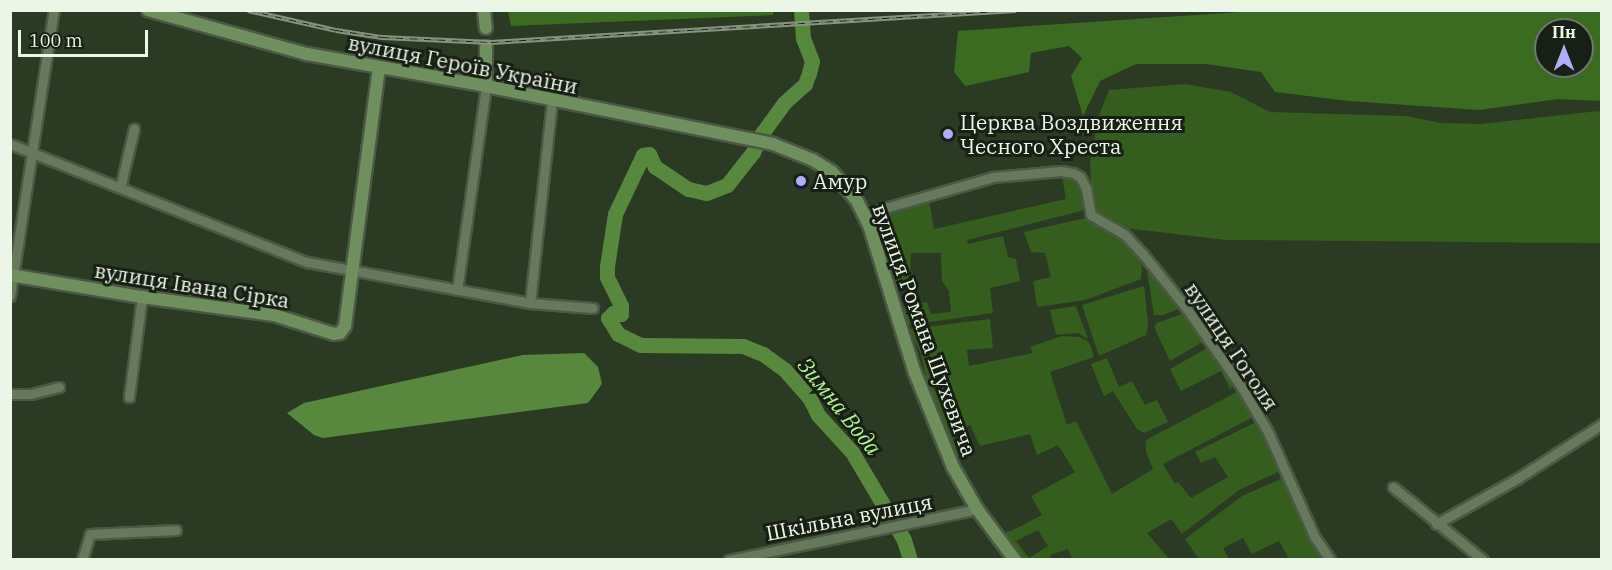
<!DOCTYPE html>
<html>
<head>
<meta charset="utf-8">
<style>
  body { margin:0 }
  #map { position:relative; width:1612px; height:570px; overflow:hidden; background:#2b3b23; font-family:"IBM Plex Serif",serif }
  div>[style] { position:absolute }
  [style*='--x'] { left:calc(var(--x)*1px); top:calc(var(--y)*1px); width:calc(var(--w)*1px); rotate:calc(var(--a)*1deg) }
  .green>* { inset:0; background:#355d1e }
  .forest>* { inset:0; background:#3b6b20 }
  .water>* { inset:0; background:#57883e }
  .river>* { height:15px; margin:-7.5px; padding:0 7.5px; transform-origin:7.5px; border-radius:7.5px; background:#57883e }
  .roads { filter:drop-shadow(2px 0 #4b5944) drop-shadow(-2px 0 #4b5944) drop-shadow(0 2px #4b5944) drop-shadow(0 -2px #4b5944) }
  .street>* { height:9px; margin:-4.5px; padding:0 4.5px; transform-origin:4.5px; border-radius:4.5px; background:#66795d }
  .secondary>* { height:12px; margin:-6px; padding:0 6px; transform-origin:6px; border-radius:6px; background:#6f905e }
  .rail>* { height:4.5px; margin-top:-2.25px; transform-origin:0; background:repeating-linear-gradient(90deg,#182015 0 7px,#85937f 0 14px); box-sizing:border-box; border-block:2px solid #85937f }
  .dots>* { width:16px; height:16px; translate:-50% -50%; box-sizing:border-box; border:3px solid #182015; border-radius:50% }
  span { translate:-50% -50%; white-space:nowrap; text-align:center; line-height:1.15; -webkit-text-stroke:6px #182015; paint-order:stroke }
  .street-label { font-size:21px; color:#ebf6e6 }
  .poi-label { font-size:21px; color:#ebf6e6 }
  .left { translate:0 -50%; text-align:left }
  .water-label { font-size:22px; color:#b1f590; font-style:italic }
  .frame { position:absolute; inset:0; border:12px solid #ebf6e6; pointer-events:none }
  .north { position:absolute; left:1534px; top:18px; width:60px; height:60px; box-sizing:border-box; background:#182015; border:2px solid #6c7669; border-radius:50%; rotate:0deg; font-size:16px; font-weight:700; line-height:24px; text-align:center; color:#ebf6e6 }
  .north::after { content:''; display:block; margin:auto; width:21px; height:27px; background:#b1adfa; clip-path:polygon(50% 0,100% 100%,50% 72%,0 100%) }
  .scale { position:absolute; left:18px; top:30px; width:130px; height:27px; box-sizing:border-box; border:3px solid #ebf6e6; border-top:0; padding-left:8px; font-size:18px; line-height:21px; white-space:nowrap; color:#ebf6e6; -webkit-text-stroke:4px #182015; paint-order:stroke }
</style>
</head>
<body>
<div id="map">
  <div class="green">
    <i style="clip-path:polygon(1185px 84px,1231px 92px,1270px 112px,1406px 116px,1441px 123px,1481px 124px,1598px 111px,1601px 113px,1601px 243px,1226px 240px,1117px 227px,1093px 211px,1090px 165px,1098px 118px,1109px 90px)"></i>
    <i style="clip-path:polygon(evenodd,1052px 174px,1069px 176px,1079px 182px,1086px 197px,1085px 210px,967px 240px,968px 244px,1003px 236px,1008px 257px,1016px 259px,1020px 281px,990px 288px,993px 313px,908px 325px,901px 307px,927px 302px,931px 314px,951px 312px,949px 291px,942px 281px,941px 253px,911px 253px,910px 281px,898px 283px,899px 287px,894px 285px,875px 223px,881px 211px,985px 180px,1052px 174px,1062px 177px,1066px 199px,934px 229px,929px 200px,978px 185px,1062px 177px)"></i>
    <i style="clip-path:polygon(1086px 218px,1124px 238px,1136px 250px,1142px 266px,1141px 279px,1085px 300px,1037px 307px,1033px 281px,1051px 277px,1045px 253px,1031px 252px,1024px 232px)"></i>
    <i style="clip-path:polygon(1146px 264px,1181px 307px,1180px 308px,1163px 315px,1154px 315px)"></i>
    <i style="clip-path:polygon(1144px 286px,1148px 323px,1146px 335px,1099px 356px,1082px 305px)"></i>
    <i style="clip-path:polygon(1076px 306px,1088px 339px,1078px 333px,1056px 335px,1050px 310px)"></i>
    <i style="clip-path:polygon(1185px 313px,1204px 341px,1170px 361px,1154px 327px,1157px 323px)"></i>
    <i style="clip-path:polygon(evenodd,990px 319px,993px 348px,967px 350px,969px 366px,1033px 353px,1030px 347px,1062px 336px,1079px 337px,1089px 342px,1094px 357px,1050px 372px,1067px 425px,1076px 421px,1112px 494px,1153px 469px,1146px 452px,1146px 440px,1235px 393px,1240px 393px,1253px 417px,1163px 464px,1175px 484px,1178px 482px,1191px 498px,1228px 477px,1215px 457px,1201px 463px,1195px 452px,1256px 422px,1260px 424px,1280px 471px,1239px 490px,1182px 534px,1171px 519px,1147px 533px,1169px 559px,1072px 559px,1068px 549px,1050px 555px,1051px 559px,1024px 559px,1005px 534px,1008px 530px,1009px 532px,1042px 515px,1031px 496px,1075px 472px,1058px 445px,1037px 455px,1030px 434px,980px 446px,970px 425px,952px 434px,962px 455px,954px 454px,928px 386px,921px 354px,909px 329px,990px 319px,1038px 530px,1048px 546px,1029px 558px,1016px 541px,1038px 530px)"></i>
    <i style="clip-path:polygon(1209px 347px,1233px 381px,1233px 387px,1230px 389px,1221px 371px,1181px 391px,1170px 369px)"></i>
    <i style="clip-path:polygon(1107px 358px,1119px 387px,1132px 381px,1145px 405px,1157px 400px,1168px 422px,1144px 433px,1137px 429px,1113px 391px,1104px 396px,1091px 364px)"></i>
    <i style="clip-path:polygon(1285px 477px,1308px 538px,1327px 559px,1289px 559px,1279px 541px,1252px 554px,1243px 538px,1223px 548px,1229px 559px,1199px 559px,1185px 539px,1242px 496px)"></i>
  </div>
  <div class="forest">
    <i style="clip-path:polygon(evenodd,1271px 10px,1601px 11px,1601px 101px,1558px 99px,1479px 110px,1349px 101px,1275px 92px,1261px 72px,1206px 64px,1136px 64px,1100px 81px,1083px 116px,1071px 76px,1082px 58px,1069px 46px,1031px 53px,1029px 72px,965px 86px,954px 72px,958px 31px,1271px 10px,1546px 30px,1582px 30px,1582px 66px,1546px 66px,1546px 30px)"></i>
    <i style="clip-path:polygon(508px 11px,508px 10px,773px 11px,773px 15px,511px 26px)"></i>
  </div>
  <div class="water">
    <i style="clip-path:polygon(584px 353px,598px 367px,602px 384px,588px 403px,323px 438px,314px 435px,287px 413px,304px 403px,523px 355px)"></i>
  </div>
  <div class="river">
    <i style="--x:801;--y:10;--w:28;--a:86"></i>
    <i style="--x:803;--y:38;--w:25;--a:69"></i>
    <i style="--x:812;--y:61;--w:12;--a:104"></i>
    <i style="--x:809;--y:73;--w:12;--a:110"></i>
    <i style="--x:805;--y:84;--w:28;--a:138"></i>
    <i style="--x:784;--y:103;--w:37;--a:126"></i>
    <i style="--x:762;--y:133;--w:21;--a:115"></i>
    <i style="--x:753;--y:152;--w:42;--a:128.2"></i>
    <i style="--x:727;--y:185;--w:22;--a:159"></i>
    <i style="--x:706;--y:193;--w:18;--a:-167"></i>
    <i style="--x:688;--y:189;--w:40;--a:-146"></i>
    <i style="--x:655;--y:167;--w:14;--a:-115"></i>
    <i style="--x:649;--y:154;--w:6;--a:171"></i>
    <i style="--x:643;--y:155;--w:65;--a:115.4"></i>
    <i style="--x:615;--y:214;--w:53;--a:98.7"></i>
    <i style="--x:607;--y:266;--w:11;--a:90"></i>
    <i style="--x:607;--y:277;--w:32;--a:64"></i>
    <i style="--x:621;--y:306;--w:8;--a:90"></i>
    <i style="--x:621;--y:314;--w:8;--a:-173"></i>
    <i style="--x:613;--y:313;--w:7;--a:135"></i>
    <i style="--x:608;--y:318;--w:19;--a:58"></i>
    <i style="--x:618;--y:334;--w:25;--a:26"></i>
    <i style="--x:641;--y:345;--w:102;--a:0.6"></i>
    <i style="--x:743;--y:346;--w:22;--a:22"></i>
    <i style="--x:763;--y:354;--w:27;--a:36"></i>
    <i style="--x:785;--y:370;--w:38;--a:49"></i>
    <i style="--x:810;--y:399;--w:18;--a:63"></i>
    <i style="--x:818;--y:415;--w:50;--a:47.4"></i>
    <i style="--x:852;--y:452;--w:102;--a:59.4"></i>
    <i style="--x:904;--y:540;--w:21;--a:73"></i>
  </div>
  <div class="roads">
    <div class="street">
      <i style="--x:10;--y:144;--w:320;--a:21.7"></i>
      <i style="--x:307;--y:262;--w:227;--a:10.4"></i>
      <i style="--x:530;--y:303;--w:63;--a:4.5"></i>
      <i style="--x:120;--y:188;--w:61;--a:-76.7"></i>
      <i style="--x:864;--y:214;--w:134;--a:-16"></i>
      <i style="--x:993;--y:177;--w:68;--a:-5"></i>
      <i style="--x:1061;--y:171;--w:12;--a:9"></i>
      <i style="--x:1073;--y:173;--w:8;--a:30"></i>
      <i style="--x:1080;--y:177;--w:13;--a:61"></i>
      <i style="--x:1086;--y:188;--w:27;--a:80"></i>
      <i style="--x:1091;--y:215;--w:39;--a:30"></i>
      <i style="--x:1125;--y:235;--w:25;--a:47"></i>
      <i style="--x:1142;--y:253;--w:72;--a:51.2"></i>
      <i style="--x:1187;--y:309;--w:94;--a:55"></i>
      <i style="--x:1241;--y:386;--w:53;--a:59.6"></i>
      <i style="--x:1268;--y:432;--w:114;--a:66.1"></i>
      <i style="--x:1314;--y:536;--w:29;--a:56"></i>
      <i style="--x:457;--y:290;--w:206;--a:-81.9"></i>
      <i style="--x:10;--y:296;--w:289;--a:-81.3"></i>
      <i style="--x:530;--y:303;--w:204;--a:-83.8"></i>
      <i style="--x:10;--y:394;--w:21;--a:0"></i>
      <i style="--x:31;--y:394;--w:29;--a:-14"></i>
      <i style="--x:129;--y:397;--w:101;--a:-82.6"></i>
      <i style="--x:1393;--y:487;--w:116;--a:39"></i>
      <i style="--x:1436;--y:524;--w:94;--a:-29.3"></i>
      <i style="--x:1518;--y:478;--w:100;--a:-32.7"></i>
      <i style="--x:82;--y:560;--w:27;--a:-73"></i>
      <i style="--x:90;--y:534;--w:86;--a:-2.7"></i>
      <i style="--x:729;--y:560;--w:253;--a:-11.6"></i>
    </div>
    <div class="secondary">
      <i style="--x:148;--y:10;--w:165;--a:15.5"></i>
      <i style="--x:307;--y:54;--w:182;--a:10.1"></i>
      <i style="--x:486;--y:86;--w:293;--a:11.4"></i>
      <i style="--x:773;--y:144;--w:43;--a:21.8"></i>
      <i style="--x:813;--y:160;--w:22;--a:32"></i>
      <i style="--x:832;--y:172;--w:38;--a:49"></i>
      <i style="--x:857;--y:201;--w:30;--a:64"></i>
      <i style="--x:870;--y:228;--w:152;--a:72.8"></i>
      <i style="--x:915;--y:373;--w:101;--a:68"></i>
      <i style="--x:953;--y:467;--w:48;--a:60.3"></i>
      <i style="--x:977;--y:509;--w:64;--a:53.3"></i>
      <i style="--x:484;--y:10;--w:18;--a:84"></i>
      <i style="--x:486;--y:47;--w:39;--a:90"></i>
      <i style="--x:10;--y:275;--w:134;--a:9.5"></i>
      <i style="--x:142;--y:297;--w:133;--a:7.8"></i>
      <i style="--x:274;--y:315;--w:63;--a:17.6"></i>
      <i style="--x:334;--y:334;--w:6;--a:-9"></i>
      <i style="--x:340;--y:333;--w:9;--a:-54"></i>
      <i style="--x:345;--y:326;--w:261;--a:-82.5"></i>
    </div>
  </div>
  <div class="rail">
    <i style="--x:248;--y:10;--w:90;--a:12.8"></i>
    <i style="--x:336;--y:30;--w:47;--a:8.7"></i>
    <i style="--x:382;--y:37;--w:109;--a:2.6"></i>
    <i style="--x:491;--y:42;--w:526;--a:-3.49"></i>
  </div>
  <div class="dots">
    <i style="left:948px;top:134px;background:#b1adfa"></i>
    <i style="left:801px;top:181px;background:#b1adfa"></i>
  </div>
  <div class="street-label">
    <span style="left:463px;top:64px;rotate:11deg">вулиця Героїв України</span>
    <span style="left:192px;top:285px;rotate:9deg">вулиця Івана Сірка</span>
    <span style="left:925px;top:330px;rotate:70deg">вулиця Романа Шухевича</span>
    <span style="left:1232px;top:346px;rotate:56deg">вулиця Гоголя</span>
    <span style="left:849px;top:517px;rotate:-11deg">Шкільна вулиця</span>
  </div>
  <div class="poi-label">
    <span class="left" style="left:960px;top:134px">Церква Воздвиження<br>Чесного Хреста</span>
    <span class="left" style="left:813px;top:181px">Амур</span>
  </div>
  <div class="water-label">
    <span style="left:840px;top:406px;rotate:51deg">Зимна Вода</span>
  </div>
  <div class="frame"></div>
  <div class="north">Пн</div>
  <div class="scale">100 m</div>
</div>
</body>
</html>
